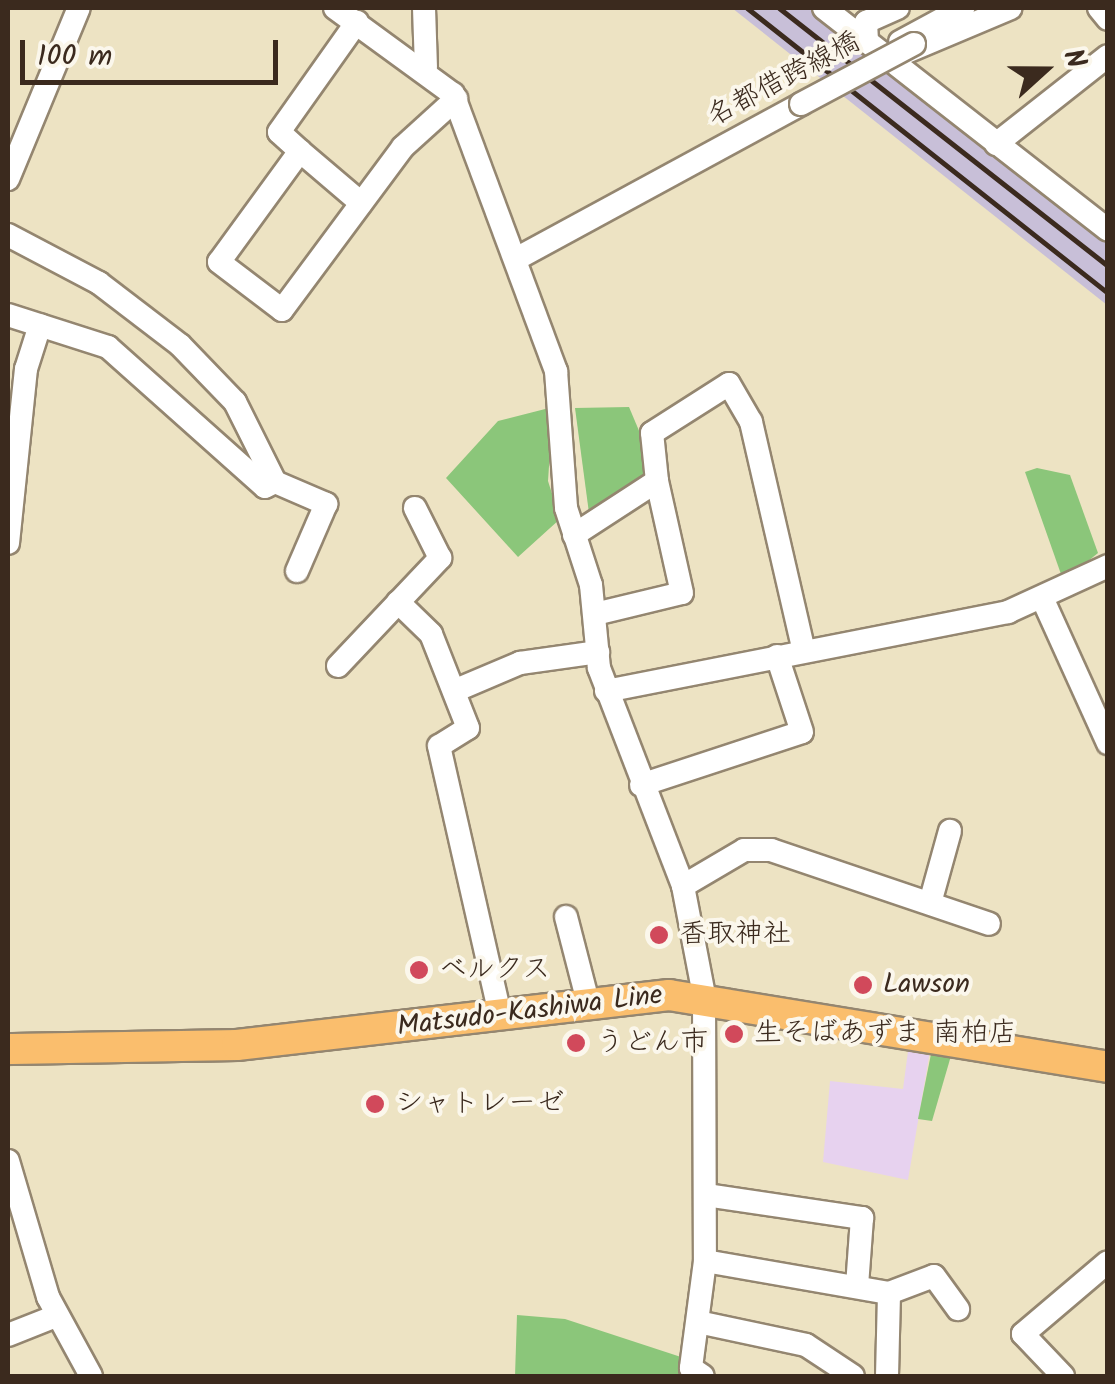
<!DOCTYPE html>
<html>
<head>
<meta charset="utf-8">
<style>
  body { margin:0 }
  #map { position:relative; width:1115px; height:1384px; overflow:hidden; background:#ede3c3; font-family:Kalam,"Klee One",sans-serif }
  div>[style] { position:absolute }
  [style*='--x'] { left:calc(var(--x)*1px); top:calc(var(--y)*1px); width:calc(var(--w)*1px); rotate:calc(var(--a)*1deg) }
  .built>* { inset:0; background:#e7d2ef }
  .industrial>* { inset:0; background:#c8bfd8 }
  .green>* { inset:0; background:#8bc67a }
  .roads { filter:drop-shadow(2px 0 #948670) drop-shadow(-2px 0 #948670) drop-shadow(0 2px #948670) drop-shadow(0 -2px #948670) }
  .minor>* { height:22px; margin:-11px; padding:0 11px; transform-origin:11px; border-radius:11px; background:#fff }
  .major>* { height:30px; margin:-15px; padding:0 15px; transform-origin:15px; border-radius:15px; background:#fabe6d }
  .rail>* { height:5px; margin:-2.5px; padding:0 2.5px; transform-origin:2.5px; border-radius:2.5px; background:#3b2a1e }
  .bridges { filter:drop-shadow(2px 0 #948670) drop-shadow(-2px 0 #948670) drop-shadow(0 2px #948670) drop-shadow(0 -2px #948670) }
  .minor-bridge>* { height:22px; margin:-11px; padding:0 11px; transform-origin:11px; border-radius:11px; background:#fff }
  .dots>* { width:28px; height:28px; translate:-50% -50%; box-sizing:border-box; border:5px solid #fbf7ec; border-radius:50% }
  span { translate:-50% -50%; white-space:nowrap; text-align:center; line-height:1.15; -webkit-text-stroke:8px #fbf7ec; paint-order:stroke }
  .street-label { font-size:28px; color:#3b2a1e }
  .poi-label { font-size:28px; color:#3b2a1e }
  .left { translate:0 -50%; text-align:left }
  .frame { position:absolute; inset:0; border:10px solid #3b2a1e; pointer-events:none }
  .north { position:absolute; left:995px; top:20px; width:100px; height:100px; -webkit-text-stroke:8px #fbf7ec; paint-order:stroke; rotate:69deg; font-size:28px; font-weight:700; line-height:40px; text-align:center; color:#3b2a1e }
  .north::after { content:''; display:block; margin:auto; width:35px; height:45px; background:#3b2a1e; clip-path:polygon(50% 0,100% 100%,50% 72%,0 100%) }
  .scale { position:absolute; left:20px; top:40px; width:258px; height:45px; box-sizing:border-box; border:5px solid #3b2a1e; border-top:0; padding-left:12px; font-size:30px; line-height:35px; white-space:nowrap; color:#3b2a1e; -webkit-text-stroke:8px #fbf7ec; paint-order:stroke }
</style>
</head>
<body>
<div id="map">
  <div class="built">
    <i style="clip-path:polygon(910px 1036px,932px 1039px,908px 1180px,823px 1162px,830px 1081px,903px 1089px)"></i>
  </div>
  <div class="industrial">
    <i style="clip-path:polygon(732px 8px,810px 8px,1107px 242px,1107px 305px)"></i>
  </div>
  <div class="green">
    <i style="clip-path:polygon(553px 407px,548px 481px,560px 519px,518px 557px,446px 478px,498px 421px)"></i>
    <i style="clip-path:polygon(629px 407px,656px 471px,589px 513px,575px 408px)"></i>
    <i style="clip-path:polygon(1037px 468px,1070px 475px,1098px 553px,1071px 575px,1062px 577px,1025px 472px)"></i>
    <i style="clip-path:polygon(934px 1039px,955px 1042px,932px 1121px,918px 1119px)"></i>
    <i style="clip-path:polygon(517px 1315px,565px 1319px,681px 1357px,681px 1376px,515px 1376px)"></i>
  </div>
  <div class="roads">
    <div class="minor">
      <i style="--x:335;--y:8;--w:146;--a:36.1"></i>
      <i style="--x:453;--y:94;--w:296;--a:69.6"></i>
      <i style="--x:556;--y:371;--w:137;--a:85.8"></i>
      <i style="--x:566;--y:508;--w:81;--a:72"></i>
      <i style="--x:591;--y:585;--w:83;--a:84.5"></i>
      <i style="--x:599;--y:668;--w:234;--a:68.9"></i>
      <i style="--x:683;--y:886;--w:111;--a:79.1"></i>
      <i style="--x:704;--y:995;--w:266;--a:89.8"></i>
      <i style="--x:705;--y:1261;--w:108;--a:97.5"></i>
      <i style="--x:691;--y:1368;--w:14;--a:34"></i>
      <i style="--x:424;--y:8;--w:59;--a:88.1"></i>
      <i style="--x:824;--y:8;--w:360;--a:38"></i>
      <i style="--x:1099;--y:8;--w:14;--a:51"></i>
      <i style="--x:867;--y:41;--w:19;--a:-93"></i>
      <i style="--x:866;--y:22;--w:35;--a:-24"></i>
      <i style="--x:900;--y:42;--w:72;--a:-28.4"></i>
      <i style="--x:899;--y:55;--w:121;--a:-22.8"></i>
      <i style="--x:996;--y:144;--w:142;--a:-38.2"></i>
      <i style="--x:300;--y:151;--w:28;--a:-138"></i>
      <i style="--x:279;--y:132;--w:135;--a:-54.7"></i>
      <i style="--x:8;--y:179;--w:185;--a:-67.5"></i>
      <i style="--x:361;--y:203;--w:80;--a:-139.6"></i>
      <i style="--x:300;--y:151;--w:137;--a:126.1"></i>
      <i style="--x:219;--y:262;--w:79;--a:37.3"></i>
      <i style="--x:282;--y:310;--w:203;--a:-53.4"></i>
      <i style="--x:403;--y:147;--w:72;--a:-42.2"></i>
      <i style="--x:8;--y:235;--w:103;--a:27.8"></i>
      <i style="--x:99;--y:283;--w:102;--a:37.4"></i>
      <i style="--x:180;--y:345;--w:79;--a:46"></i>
      <i style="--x:235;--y:402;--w:89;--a:63.4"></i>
      <i style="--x:516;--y:259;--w:324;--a:-28.5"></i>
      <i style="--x:8;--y:315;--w:105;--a:17.7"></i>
      <i style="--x:108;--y:347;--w:210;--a:41.7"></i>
      <i style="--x:265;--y:487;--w:11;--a:-27"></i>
      <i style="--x:275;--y:482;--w:56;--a:23.3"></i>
      <i style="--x:326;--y:504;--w:73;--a:113.4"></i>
      <i style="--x:574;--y:535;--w:99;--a:-33"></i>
      <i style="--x:657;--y:481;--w:48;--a:-95.9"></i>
      <i style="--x:652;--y:433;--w:91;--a:-32.5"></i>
      <i style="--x:729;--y:384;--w:44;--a:59.9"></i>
      <i style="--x:751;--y:422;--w:235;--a:77"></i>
      <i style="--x:8;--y:543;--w:175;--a:-84.1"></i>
      <i style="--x:26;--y:369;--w:46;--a:-72.3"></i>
      <i style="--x:398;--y:602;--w:46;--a:44.1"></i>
      <i style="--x:431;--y:634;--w:101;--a:68.5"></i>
      <i style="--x:468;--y:728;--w:34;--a:148"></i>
      <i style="--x:439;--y:746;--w:275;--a:77.2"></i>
      <i style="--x:1044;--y:602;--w:155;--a:65.6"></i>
      <i style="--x:595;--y:614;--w:89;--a:-13.6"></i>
      <i style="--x:682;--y:593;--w:115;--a:-102.6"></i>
      <i style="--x:338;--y:666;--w:149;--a:-46.6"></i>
      <i style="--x:440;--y:558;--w:56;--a:-116.6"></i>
      <i style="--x:454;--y:691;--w:72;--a:-23"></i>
      <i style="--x:520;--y:663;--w:79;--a:-8"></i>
      <i style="--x:606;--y:691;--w:410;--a:-11.1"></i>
      <i style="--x:1008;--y:612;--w:110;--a:-24.7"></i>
      <i style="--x:641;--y:785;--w:169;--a:-18.2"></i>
      <i style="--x:802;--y:732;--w:80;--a:-108.2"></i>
      <i style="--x:683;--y:886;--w:71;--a:-30.5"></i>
      <i style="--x:744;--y:850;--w:27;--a:0"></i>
      <i style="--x:771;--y:850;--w:230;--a:18.7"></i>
      <i style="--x:930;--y:903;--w:75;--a:-74.5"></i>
      <i style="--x:566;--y:917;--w:88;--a:75.5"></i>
      <i style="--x:8;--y:1161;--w:142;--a:73.6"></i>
      <i style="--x:48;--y:1297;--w:90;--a:61.4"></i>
      <i style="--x:706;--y:1195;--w:158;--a:8.4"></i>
      <i style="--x:862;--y:1218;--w:68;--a:94.2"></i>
      <i style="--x:705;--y:1261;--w:187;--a:9.9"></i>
      <i style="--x:698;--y:1322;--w:110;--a:12"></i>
      <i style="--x:806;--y:1345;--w:56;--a:33.4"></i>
      <i style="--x:8;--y:1335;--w:52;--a:-21.6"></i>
      <i style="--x:887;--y:1376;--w:83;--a:-88.6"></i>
      <i style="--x:889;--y:1293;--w:48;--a:-20.7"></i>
      <i style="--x:934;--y:1276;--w:41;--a:54"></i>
      <i style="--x:1063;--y:1376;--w:58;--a:-133.6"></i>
      <i style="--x:1023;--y:1334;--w:111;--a:-40.3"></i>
    </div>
    <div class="major">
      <i style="--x:8;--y:1049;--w:229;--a:-1"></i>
      <i style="--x:237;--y:1045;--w:435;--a:-6.6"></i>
      <i style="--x:669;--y:995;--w:445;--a:9.3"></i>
    </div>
  </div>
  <div class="rail">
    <i style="--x:747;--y:8;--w:460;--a:38.3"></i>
    <i style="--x:779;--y:8;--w:418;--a:38.1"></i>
  </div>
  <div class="bridges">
    <div class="minor-bridge">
      <i style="--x:801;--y:104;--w:128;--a:-28"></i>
    </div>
  </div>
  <div class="dots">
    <i style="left:659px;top:935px;background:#d1495b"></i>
    <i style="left:419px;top:970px;background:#d1495b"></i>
    <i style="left:863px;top:985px;background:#d1495b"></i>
    <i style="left:734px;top:1034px;background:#d1495b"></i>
    <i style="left:576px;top:1043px;background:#d1495b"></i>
    <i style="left:375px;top:1104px;background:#d1495b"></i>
  </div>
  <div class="street-label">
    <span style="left:784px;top:80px;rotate:-28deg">名都借跨線橋</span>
    <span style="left:530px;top:1012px;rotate:-7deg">Matsudo-Kashiwa Line</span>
  </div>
  <div class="poi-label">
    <span class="left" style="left:679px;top:935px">香取神社</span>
    <span class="left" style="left:439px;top:970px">ベルクス</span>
    <span class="left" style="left:883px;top:985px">Lawson</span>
    <span class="left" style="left:754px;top:1034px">生そばあずま 南柏店</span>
    <span class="left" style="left:596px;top:1043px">うどん市</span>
    <span class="left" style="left:395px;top:1104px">シャトレーゼ</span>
  </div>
  <div class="frame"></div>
  <div class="north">N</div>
  <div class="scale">100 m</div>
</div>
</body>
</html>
